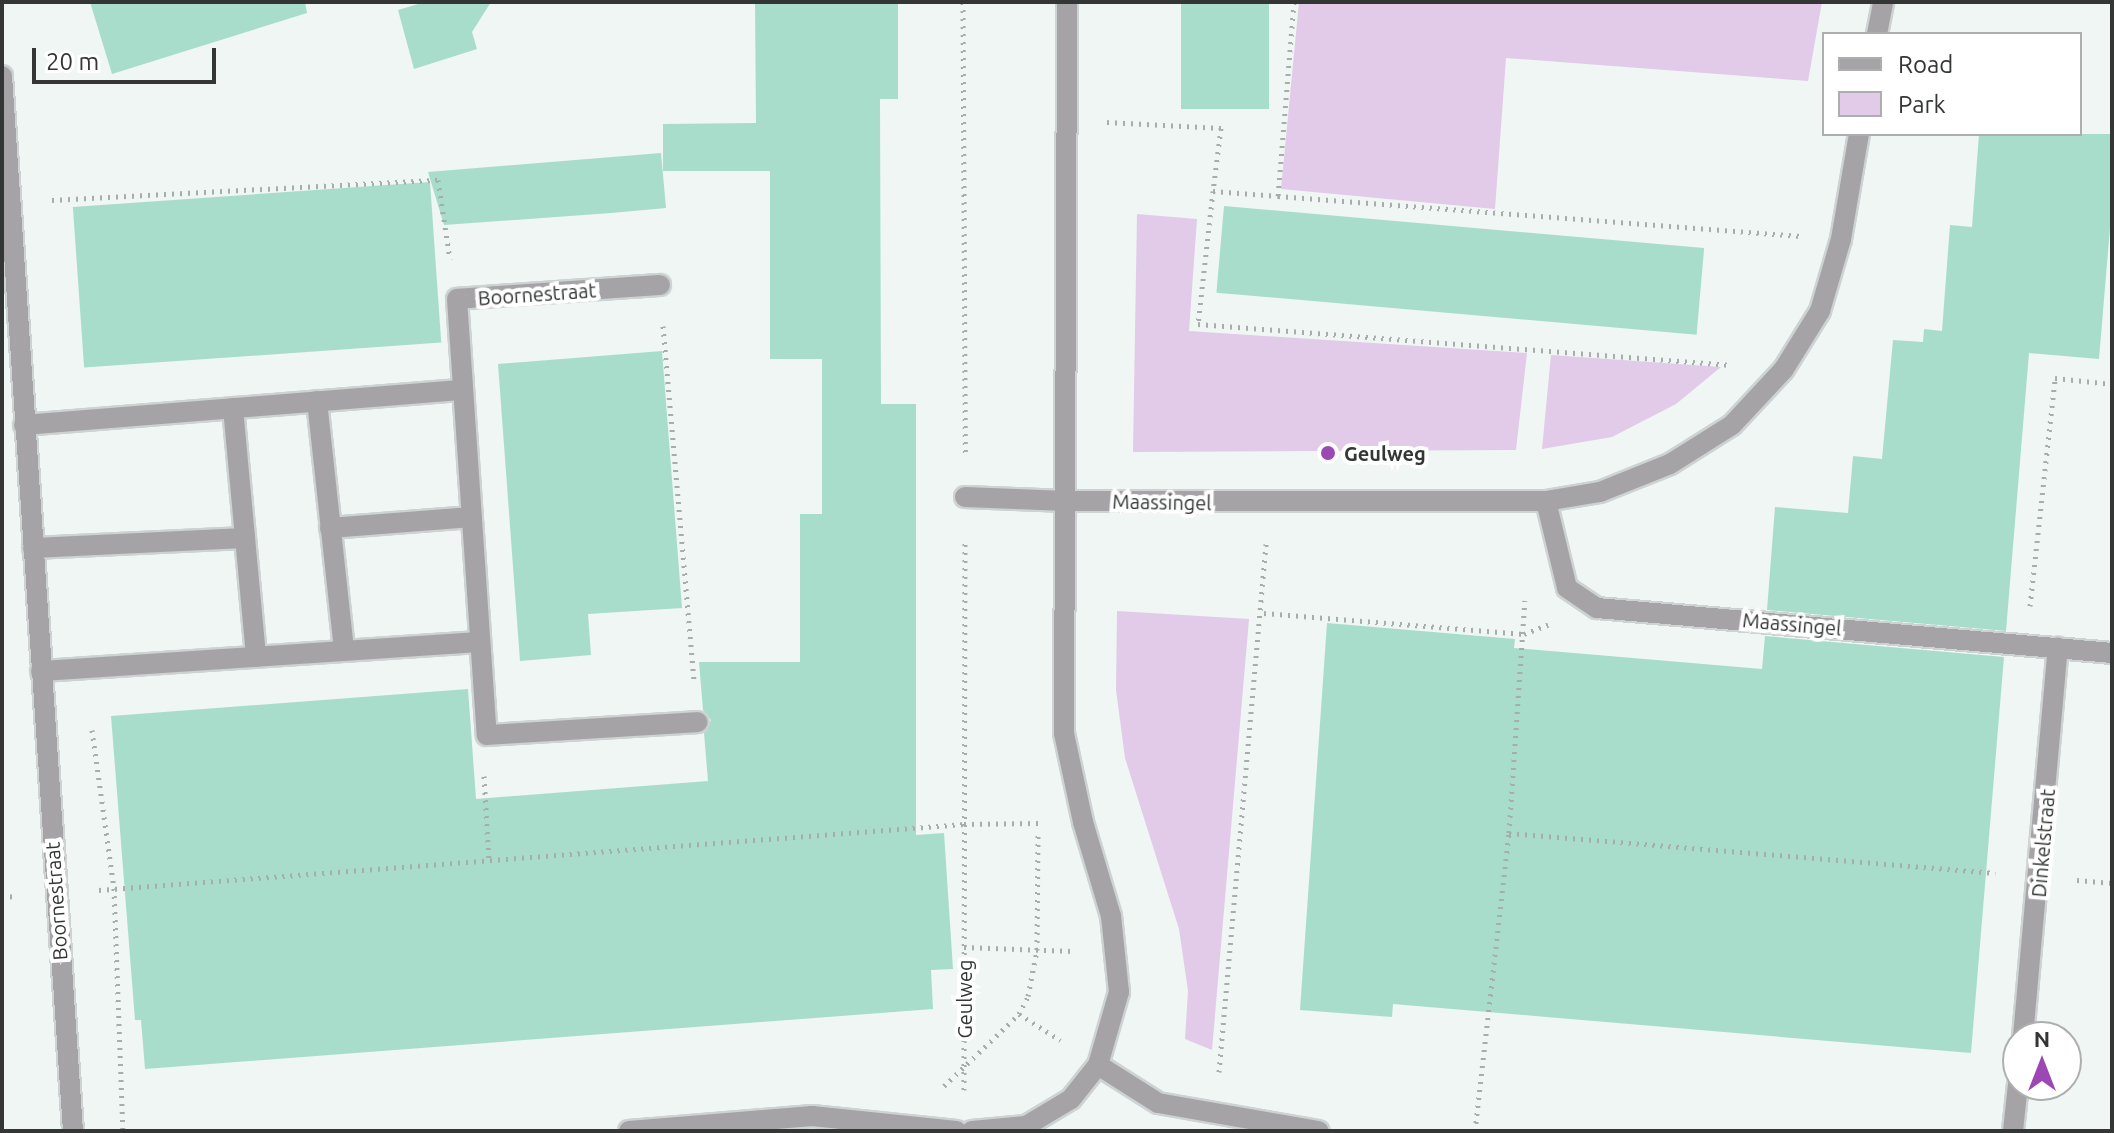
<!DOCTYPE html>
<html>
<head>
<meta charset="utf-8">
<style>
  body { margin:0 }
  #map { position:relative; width:2114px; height:1133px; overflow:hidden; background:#eff6f4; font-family:Ubuntu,sans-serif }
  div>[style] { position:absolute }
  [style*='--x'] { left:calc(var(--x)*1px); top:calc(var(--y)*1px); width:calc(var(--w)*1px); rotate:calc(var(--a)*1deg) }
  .green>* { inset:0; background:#e2cae9 }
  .building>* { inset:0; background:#a8ddcc; transform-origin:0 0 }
  .path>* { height:5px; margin-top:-2.5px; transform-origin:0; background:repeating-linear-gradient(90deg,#a7adab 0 2px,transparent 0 8px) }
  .roads { filter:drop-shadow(2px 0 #cdd3d2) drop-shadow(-2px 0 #cdd3d2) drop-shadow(0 2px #cdd3d2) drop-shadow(0 -2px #cdd3d2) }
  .service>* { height:20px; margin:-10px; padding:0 10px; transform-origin:10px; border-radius:10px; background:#a5a3a6 }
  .minor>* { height:20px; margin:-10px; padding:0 10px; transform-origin:10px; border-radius:10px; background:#a5a3a6 }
  .tertiary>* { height:20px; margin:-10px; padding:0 10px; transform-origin:10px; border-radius:10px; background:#a5a3a6 }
  .dots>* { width:22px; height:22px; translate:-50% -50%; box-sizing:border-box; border:4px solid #fff; border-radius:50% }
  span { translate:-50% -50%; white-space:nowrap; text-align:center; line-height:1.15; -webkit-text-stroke:8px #fff; paint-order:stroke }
  .street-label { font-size:20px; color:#333635 }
  .poi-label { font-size:20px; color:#333635; font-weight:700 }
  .left { translate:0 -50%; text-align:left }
  .frame { position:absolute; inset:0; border:4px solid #333635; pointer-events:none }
  .legend { position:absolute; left:1822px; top:32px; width:260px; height:104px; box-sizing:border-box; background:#fff; border:2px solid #adafae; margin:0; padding:10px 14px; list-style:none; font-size:24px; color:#333635 }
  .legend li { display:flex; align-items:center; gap:16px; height:40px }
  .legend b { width:40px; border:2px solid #adafae }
  .north { position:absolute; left:2002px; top:1021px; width:80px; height:80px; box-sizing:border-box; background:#fff; border:2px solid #adafae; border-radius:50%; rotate:0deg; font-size:22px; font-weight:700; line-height:32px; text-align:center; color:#333635 }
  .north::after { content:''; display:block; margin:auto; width:28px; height:36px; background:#9d47b4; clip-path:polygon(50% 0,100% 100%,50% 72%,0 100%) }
  .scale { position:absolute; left:32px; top:48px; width:184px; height:36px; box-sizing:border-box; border:4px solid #333635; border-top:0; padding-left:10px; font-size:24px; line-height:28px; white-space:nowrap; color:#333635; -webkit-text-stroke:6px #fff; paint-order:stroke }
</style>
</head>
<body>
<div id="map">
  <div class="green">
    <i style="clip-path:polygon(1299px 2px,1822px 2px,1808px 81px,1506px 58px,1495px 209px,1281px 189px)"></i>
    <i style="clip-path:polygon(1137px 214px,1197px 219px,1189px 331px,1527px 353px,1516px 450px,1133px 452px)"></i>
    <i style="clip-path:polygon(1551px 355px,1721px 367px,1676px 404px,1612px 437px,1542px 449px)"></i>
    <i style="clip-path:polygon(1117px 611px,1249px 619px,1212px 1050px,1185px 1039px,1188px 991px,1179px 929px,1125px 758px,1116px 690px)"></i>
  </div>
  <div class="building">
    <i style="clip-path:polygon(90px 2px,305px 2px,307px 13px,112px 74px)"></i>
    <i style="clip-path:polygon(425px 2px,491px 2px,472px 32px,477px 49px,414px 69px,398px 10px)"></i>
    <i style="clip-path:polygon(755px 2px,898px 3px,898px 99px,880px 99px,881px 404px,916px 404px,916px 835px,944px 833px,953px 969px,931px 970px,933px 1009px,145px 1069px,141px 1020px,135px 1020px,111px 716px,468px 689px,476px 799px,708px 781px,704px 733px,711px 720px,703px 710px,699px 662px,800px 662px,800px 514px,822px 514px,822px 359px,770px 359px,770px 171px,663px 171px,663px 124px,756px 123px)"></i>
    <i style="left:1181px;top:2px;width:88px;height:107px"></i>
    <i style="clip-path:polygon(1979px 134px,2112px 134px,2112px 204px,2099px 359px,2029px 353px,2006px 631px,1767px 610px,1775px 507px,1848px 513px,1853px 456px,1882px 459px,1893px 340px,1923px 342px,1924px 329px,1942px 331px,1950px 225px,1972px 227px)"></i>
    <i style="clip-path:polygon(661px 153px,666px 208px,611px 213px,444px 225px,428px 172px)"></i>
    <i style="left:430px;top:182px;width:161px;height:358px;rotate:86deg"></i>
    <i style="left:1224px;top:206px;width:482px;height:87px;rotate:5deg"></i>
    <i style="clip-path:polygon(662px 351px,682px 608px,588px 614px,591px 655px,520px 661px,498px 364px)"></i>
    <i style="clip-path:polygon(1327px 623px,1515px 639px,1514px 648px,1762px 669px,1765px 636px,2004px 657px,1971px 1053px,1393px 1004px,1392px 1017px,1300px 1010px)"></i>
  </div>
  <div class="path">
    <i style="--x:963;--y:2;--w:452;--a:89.7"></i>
    <i style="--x:1294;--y:2;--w:195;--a:94.7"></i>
    <i style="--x:1278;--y:196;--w:524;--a:4.38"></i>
    <i style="--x:1107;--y:122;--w:114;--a:3"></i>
    <i style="--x:1221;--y:128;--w:64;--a:97.2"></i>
    <i style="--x:1213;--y:191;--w:65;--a:4.4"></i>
    <i style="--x:1213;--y:191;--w:134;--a:96.4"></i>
    <i style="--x:1198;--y:324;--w:535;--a:4.4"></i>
    <i style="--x:52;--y:200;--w:387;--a:-3"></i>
    <i style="--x:438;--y:180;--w:80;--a:81.4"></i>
    <i style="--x:663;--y:326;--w:354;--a:85"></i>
    <i style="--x:2030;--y:606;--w:229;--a:-83.7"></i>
    <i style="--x:2055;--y:378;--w:57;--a:6"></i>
    <i style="--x:1264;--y:613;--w:261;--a:4.6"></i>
    <i style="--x:1524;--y:634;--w:26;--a:-21"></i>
    <i style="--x:92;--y:730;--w:160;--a:82.1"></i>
    <i style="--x:114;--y:888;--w:243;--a:87.9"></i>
    <i style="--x:484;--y:776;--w:83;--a:86.6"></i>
    <i style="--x:1509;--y:833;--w:488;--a:4.7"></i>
    <i style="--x:2077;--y:880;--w:35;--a:5"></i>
    <i style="--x:99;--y:890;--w:868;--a:-4.36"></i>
    <i style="--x:964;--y:824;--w:78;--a:-0.7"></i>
    <i style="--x:2;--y:897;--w:15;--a:-4"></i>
    <i style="--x:964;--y:947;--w:109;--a:2.1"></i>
    <i style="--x:1019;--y:1014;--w:49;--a:32.4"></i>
    <i style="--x:1219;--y:1072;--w:530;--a:-84.91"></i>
    <i style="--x:944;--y:1086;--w:104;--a:-43.8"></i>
    <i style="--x:1019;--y:1014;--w:20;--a:-63"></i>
    <i style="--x:1028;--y:996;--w:47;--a:-78.9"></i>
    <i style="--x:1037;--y:950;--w:119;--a:-89.5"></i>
    <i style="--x:964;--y:1090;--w:550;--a:-89.9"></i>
    <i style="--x:1475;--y:1131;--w:300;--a:-83.5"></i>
    <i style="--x:1509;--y:833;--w:233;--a:-86.1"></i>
  </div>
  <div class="roads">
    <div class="service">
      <i style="--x:660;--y:285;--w:203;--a:176.1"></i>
      <i style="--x:457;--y:299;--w:437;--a:86.1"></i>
      <i style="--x:487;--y:735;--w:211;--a:-3.5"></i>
      <i style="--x:317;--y:401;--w:251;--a:83.8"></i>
      <i style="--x:233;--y:408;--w:250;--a:84.7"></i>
      <i style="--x:24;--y:425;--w:440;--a:-4.6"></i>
      <i style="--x:965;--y:497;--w:101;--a:2.3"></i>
      <i style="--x:330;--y:528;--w:142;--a:-4.4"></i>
      <i style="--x:33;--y:548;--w:212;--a:-2.7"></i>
      <i style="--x:41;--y:671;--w:440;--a:-3.8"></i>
    </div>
    <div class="minor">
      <i style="--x:1877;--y:34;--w:33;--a:-79"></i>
      <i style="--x:2;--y:76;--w:1057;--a:86.15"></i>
      <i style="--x:1066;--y:501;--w:480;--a:0"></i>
      <i style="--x:1546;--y:501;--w:55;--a:-9.5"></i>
      <i style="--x:1600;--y:492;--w:75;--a:-21.8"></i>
      <i style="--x:1670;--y:464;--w:73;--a:-32.2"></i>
      <i style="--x:1732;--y:425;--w:76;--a:-47.1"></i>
      <i style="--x:1784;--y:369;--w:68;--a:-58.2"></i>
      <i style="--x:1820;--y:311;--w:75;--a:-73.7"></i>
      <i style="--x:1841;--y:239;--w:107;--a:-80.3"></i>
      <i style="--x:1546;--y:501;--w:89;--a:76.4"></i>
      <i style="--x:1567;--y:588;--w:36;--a:34"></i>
      <i style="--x:1597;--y:608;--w:517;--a:4.99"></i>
      <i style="--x:2023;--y:1037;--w:391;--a:-84.9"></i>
      <i style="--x:1098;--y:1065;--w:71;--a:32.3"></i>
      <i style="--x:1158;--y:1103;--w:163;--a:9.9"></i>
      <i style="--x:2013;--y:1131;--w:47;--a:-83.9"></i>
    </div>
    <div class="tertiary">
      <i style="--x:629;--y:1131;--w:184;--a:-4.7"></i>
      <i style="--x:812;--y:1116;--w:145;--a:5.9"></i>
      <i style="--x:972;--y:1131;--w:54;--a:-5.3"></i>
      <i style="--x:1026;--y:1126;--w:52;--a:-31"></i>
      <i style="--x:1071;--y:1099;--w:43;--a:-51.5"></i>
      <i style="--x:1098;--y:1065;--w:76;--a:-74"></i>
      <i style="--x:1119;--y:992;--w:76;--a:-96"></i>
      <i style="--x:1111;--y:916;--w:98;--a:-106.6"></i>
      <i style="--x:1083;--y:822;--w:91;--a:-102.1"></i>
      <i style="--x:1064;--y:733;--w:731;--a:-89.76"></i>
    </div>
  </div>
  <div class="dots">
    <i style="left:1328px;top:453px;background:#9d47b4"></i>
  </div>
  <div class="street-label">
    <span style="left:537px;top:294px;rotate:-4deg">Boornestraat</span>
    <span style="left:1162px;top:502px;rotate:1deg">Maassingel</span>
    <span style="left:1792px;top:624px;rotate:5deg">Maassingel</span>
    <span style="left:2043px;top:843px;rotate:-85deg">Dinkelstraat</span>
    <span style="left:56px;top:901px;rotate:-94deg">Boornestraat</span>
    <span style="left:964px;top:999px;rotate:-90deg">Geulweg</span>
  </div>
  <div class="poi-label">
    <span class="left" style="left:1344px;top:453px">Geulweg</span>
  </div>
  <div class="frame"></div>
  <ul class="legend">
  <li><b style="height:10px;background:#a5a3a6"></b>Road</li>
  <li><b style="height:22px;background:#e2cae9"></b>Park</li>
  </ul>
  <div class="north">N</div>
  <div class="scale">20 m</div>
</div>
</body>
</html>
